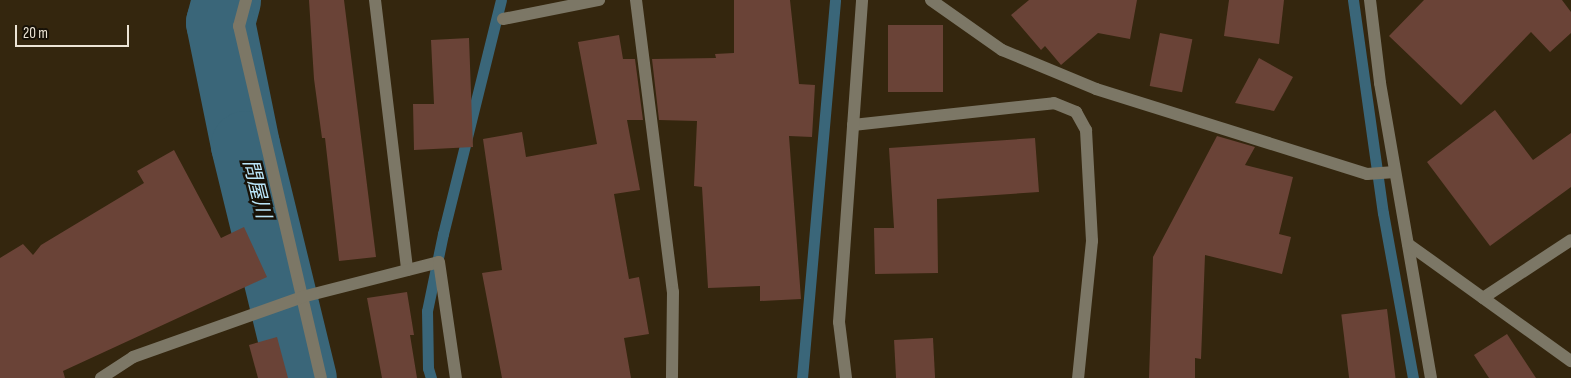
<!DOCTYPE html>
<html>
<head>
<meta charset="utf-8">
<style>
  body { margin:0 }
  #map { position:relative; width:1571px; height:378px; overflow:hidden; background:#34260e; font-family:"Sofia Sans Condensed","Noto Sans JP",sans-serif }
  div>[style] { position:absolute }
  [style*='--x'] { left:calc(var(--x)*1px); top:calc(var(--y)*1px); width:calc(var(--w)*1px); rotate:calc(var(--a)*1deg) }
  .stream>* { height:11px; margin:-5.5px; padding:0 5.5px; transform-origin:5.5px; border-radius:5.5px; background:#3a6679 }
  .river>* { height:69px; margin:-34.5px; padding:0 34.5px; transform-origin:34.5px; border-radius:34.5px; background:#3a6679 }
  .building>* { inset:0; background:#6a4337; transform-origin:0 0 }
  .minor>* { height:12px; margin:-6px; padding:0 6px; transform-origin:6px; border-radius:6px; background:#7c7766 }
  span { translate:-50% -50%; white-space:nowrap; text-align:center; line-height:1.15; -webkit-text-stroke:5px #171107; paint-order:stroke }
  .water-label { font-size:20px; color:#bae5f8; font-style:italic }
  .scale { position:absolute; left:15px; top:25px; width:114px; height:22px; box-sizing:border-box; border:2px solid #ece4d5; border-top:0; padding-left:6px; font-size:15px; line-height:18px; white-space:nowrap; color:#ece4d5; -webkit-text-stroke:4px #171107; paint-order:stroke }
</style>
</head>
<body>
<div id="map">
  <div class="stream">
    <i style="--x:1353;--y:0;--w:215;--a:82"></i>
    <i style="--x:1383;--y:213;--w:168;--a:79.7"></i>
    <i style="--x:431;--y:378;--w:10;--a:-107"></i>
    <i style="--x:428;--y:368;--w:57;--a:-91"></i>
    <i style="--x:427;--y:311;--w:79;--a:-78.3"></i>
    <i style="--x:443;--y:234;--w:241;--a:-76.1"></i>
    <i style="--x:802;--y:378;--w:379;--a:-85"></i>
  </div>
  <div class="river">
    <i style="--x:226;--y:0;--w:23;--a:105"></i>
    <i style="--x:220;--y:22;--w:126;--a:78.5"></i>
    <i style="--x:245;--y:145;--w:240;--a:76.3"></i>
  </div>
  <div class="building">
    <i style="clip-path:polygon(309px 0,344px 0,376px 257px,339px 261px,325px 138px,322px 138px,314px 79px)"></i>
    <i style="clip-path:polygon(734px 0,790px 0,799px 84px,815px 85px,812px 137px,789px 136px,801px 299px,760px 301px,760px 286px,708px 288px,702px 187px,694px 186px,697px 121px,659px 120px,652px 59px,716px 58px,715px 54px,734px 53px)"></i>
    <i style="clip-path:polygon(1029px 0,1137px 0,1130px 39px,1098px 33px,1061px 65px,1045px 46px,1041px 50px,1011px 15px)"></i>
    <i style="clip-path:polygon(1229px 0,1284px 0,1279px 44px,1224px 36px)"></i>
    <i style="clip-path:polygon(1424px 0,1562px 0,1571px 12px,1571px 33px,1550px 52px,1531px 32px,1461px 105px,1389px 36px)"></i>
    <i style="left:888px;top:25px;width:55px;height:67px"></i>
    <i style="left:1160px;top:33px;width:33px;height:54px;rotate:11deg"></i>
    <i style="clip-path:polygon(619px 35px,623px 59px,635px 59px,643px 120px,627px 120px,640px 190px,614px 194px,629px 279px,639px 277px,649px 334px,624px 338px,631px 378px,502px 378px,482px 273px,502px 270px,483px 139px,522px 132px,526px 157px,597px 144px,578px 42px)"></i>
    <i style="clip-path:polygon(469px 38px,473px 147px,414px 150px,413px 104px,434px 104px,431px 40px)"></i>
    <i style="clip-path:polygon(1259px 58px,1293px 77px,1274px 111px,1235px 103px)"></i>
    <i style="clip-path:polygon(1495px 110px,1533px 160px,1571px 133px,1571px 187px,1490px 246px,1427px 162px)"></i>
    <i style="clip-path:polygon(1217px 136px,1255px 147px,1245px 165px,1293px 177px,1279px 234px,1291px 237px,1282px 274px,1205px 255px,1201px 359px,1195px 358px,1195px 378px,1149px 378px,1153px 257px)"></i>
    <i style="clip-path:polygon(1035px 138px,1039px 192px,937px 199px,938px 273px,875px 274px,874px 228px,894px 228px,889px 148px)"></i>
    <i style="clip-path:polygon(174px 150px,221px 238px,244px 227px,267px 277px,63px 371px,65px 378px,0 378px,0 258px,23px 244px,33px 255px,41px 245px,144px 183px,137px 171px)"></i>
    <i style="clip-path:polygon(407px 292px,414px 335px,410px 335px,417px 378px,382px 378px,367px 298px)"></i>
    <i style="left:1387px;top:309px;width:70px;height:46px;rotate:83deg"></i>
    <i style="clip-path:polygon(1507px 334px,1536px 378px,1489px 378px,1474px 355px)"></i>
    <i style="clip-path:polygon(277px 337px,288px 378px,258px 378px,249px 345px)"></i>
    <i style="left:933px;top:338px;width:40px;height:39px;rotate:87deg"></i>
  </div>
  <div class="minor">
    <i style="--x:246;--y:0;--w:27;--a:105"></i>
    <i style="--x:239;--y:26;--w:361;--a:76.9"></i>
    <i style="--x:375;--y:0;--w:272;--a:83.2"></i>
    <i style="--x:636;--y:0;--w:294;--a:82.8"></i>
    <i style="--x:673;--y:292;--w:86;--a:90.7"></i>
    <i style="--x:931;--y:0;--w:87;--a:35.2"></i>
    <i style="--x:1002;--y:50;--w:102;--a:22.5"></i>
    <i style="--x:1096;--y:89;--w:284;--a:17.4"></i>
    <i style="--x:1367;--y:174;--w:28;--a:-4"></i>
    <i style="--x:1370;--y:0;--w:84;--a:83.1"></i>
    <i style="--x:1380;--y:83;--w:299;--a:80.2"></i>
    <i style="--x:503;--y:19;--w:98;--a:-11.2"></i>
    <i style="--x:853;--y:125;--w:202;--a:-6.2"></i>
    <i style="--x:1054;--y:103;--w:24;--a:22"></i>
    <i style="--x:1076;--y:112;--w:21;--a:61"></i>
    <i style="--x:1086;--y:130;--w:111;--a:86.9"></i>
    <i style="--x:1092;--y:241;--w:138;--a:95.8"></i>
    <i style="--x:1408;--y:244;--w:201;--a:35.7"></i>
    <i style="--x:1483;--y:298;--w:105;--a:-33.4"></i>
    <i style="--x:101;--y:378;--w:38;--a:-33"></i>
    <i style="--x:133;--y:357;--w:179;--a:-19.5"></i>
    <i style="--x:302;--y:297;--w:141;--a:-14.3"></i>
    <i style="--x:439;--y:262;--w:117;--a:81.7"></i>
    <i style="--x:846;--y:378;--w:56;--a:-97.1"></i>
    <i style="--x:839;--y:322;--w:323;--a:-85.9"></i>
  </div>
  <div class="water-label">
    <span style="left:256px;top:189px;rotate:76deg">問屋川</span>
  </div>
  <div class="scale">20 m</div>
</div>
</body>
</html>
